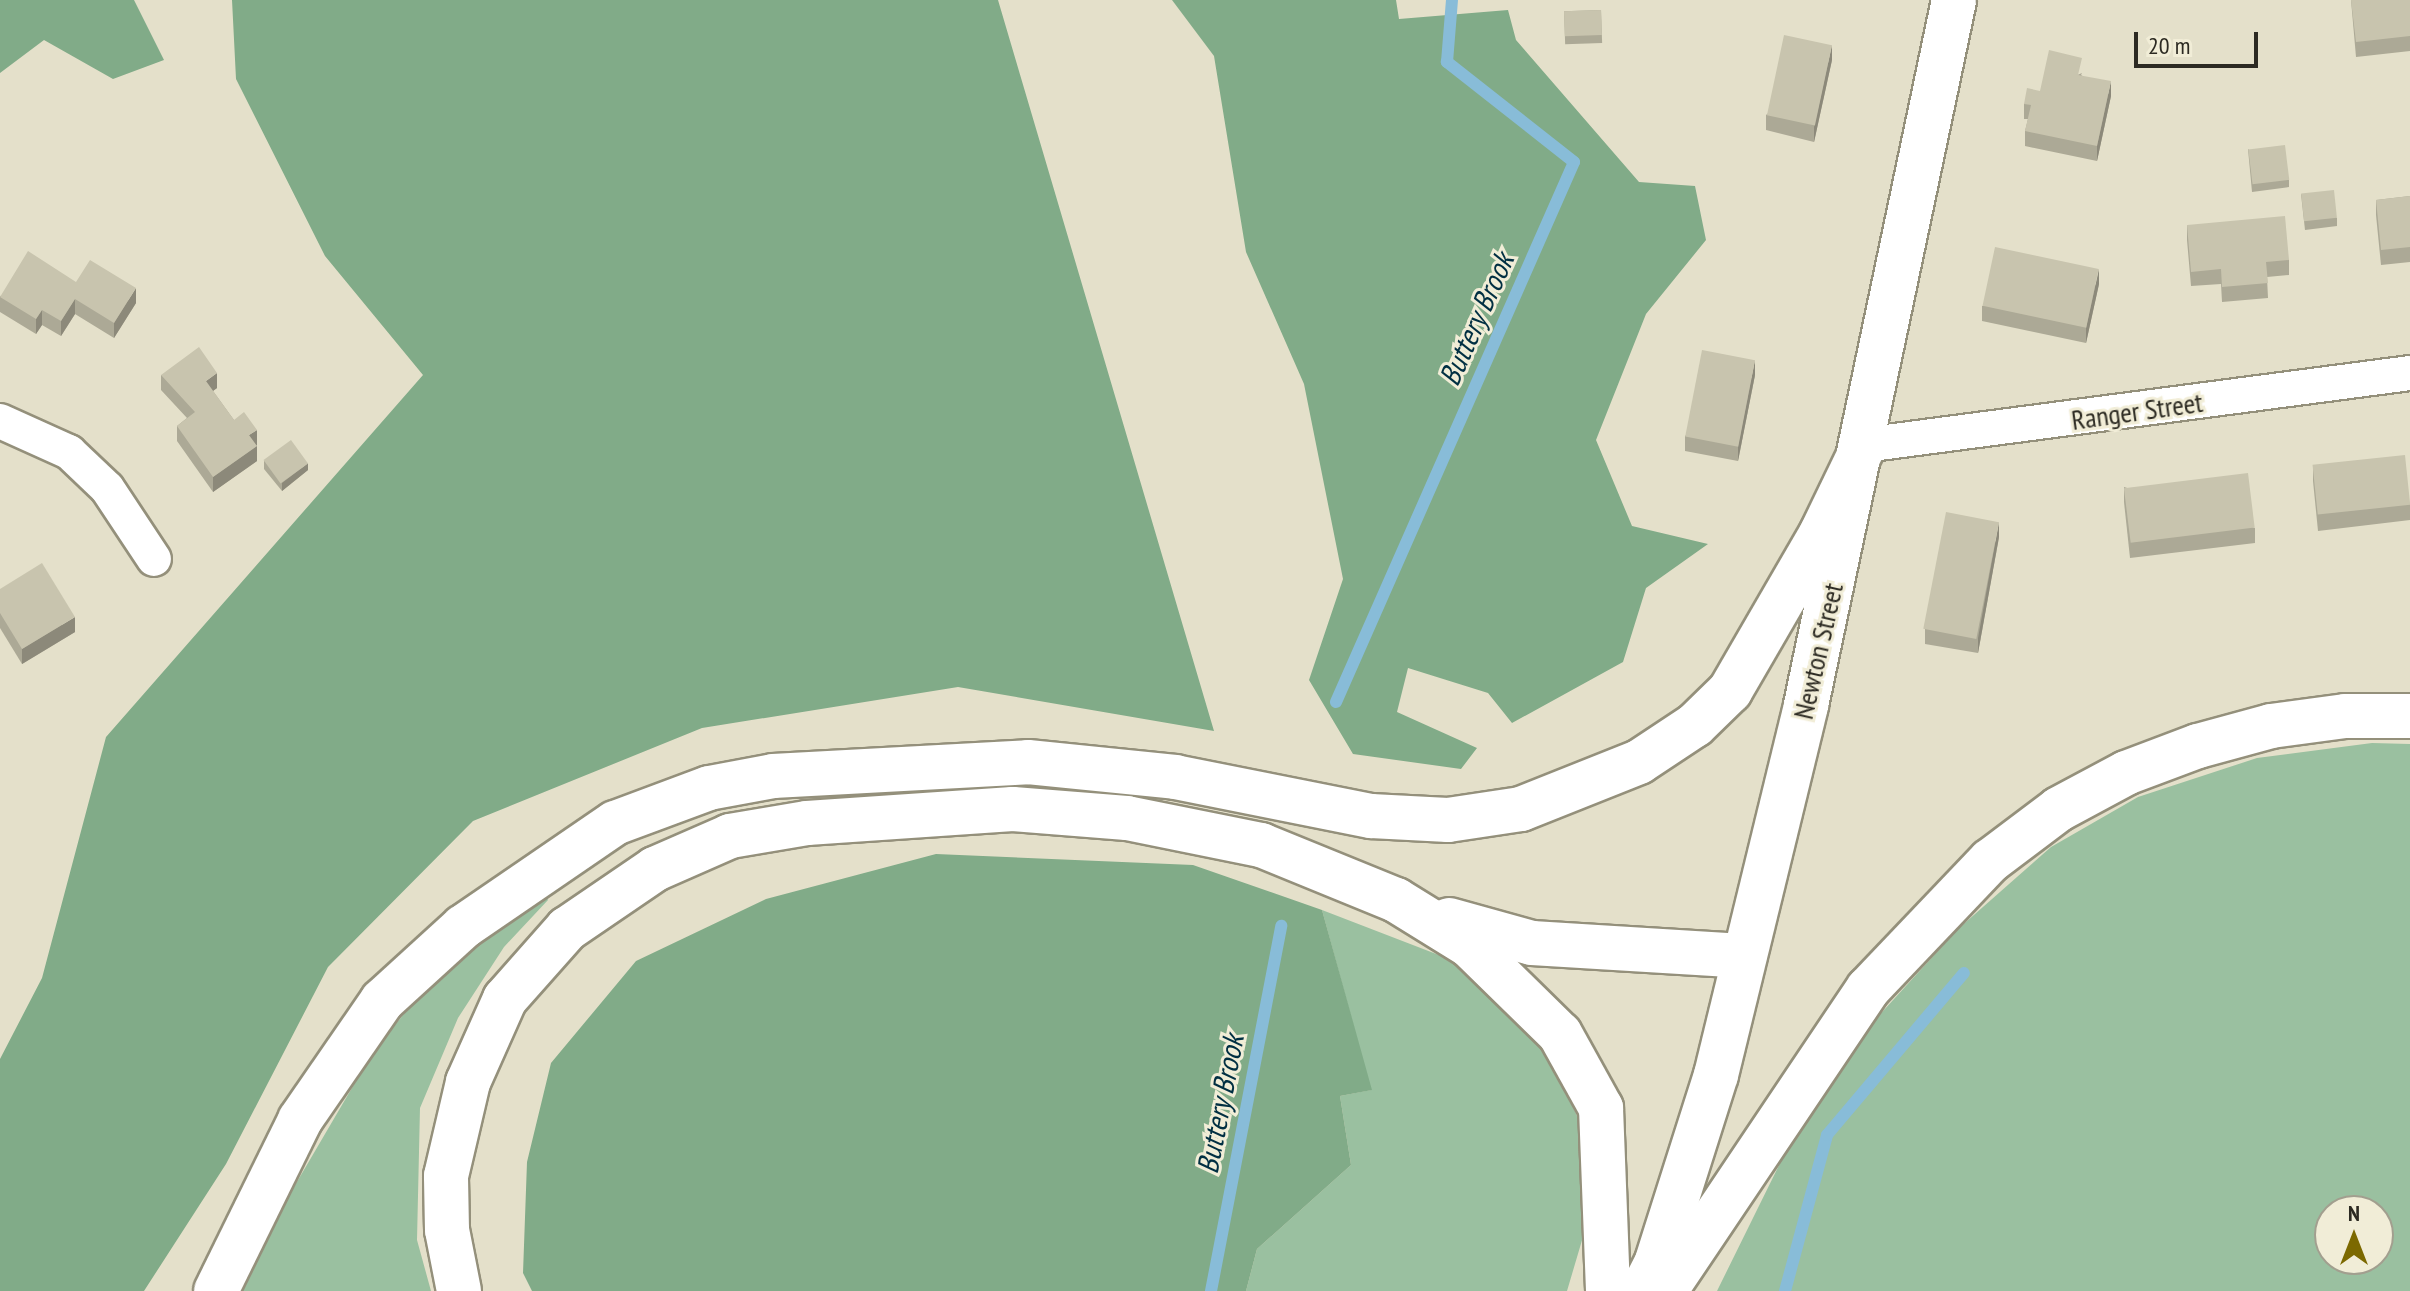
<!DOCTYPE html>
<html>
<head>
<meta charset="utf-8">
<style>
  body { margin:0 }
  #map { position:relative; width:2410px; height:1291px; overflow:hidden; background:#e4e0ca; font-family:"PT Sans Narrow",sans-serif }
  div>[style] { position:absolute }
  [style*='--x'] { left:calc(var(--x)*1px); top:calc(var(--y)*1px); width:calc(var(--w)*1px); rotate:calc(var(--a)*1deg) }
  .green>* { inset:0; background:#9ac0a0 }
  .forest>* { inset:0; background:#81ab88 }
  .stream>* { height:12px; margin:-6px; padding:0 6px; transform-origin:6px; border-radius:6px; background:#88bcd8 }
  .roads { filter:drop-shadow(2px 0 #94907b) drop-shadow(-2px 0 #94907b) drop-shadow(0 2px #94907b) drop-shadow(0 -2px #94907b) }
  .street>* { height:34px; margin:-17px; padding:0 17px; transform-origin:17px; border-radius:17px; background:#fff }
  .secondary>* { height:44px; margin:-22px; padding:0 22px; transform-origin:22px; border-radius:22px; background:#fff }
  .primary>* { height:44px; margin:-22px; padding:0 22px; transform-origin:22px; border-radius:22px; background:#fff }
  .wall>* { inset:0; background:#aca996; transform-origin:0 0 }
  .shaded-wall>* { inset:0; background:#8c897a }
  .building>* { inset:0; background:#c8c4ae; transform-origin:0 0 }
  span { translate:-50% -50%; white-space:nowrap; text-align:center; line-height:1.15; -webkit-text-stroke:6px #f1edd7; paint-order:stroke }
  .street-label { font-size:28px; color:#2c2a22 }
  .water-label { font-size:30px; color:#012f42; font-style:italic }
  .north { position:absolute; left:2314px; top:1195px; width:80px; height:80px; box-sizing:border-box; background:#f1edd7; border:2px solid #a29f8f; border-radius:50%; rotate:0deg; font-size:22px; font-weight:700; line-height:32px; text-align:center; color:#2c2a22 }
  .north::after { content:''; display:block; margin:auto; width:28px; height:36px; background:#7c6900; clip-path:polygon(50% 0,100% 100%,50% 72%,0 100%) }
  .scale { position:absolute; left:2134px; top:32px; width:124px; height:36px; box-sizing:border-box; border:4px solid #2c2a22; border-top:0; padding-left:10px; font-size:24px; line-height:28px; white-space:nowrap; color:#2c2a22; -webkit-text-stroke:6px #f1edd7; paint-order:stroke }
</style>
</head>
<body>
<div id="map">
  <div class="green">
    <i style="clip-path:polygon(evenodd,2372px 743px,2410px 744px,2410px 1291px,1717px 1291px,1790px 1143px,1873px 1022px,1958px 929px,2051px 847px,2138px 797px,2257px 758px,2372px 743px,2330px 1211px,2378px 1211px,2378px 1259px,2330px 1259px,2330px 1211px)"></i>
    <i style="clip-path:polygon(542px 888px,548px 900px,504px 947px,458px 1018px,420px 1108px,417px 1240px,431px 1291px,233px 1291px,373px 1052px,433px 978px)"></i>
    <i style="clip-path:polygon(1322px 910px,1444px 957px,1533px 1024px,1580px 1122px,1588px 1220px,1567px 1291px,1246px 1291px,1257px 1249px,1351px 1165px,1340px 1096px,1371px 1090px)"></i>
  </div>
  <div class="forest">
    <i style="clip-path:polygon(0 0,134px 0,164px 60px,113px 79px,44px 40px,0 73px)"></i>
    <i style="clip-path:polygon(232px 0,998px 0,1214px 731px,958px 687px,702px 728px,473px 821px,328px 967px,226px 1164px,144px 1291px,0 1291px,0 1059px,42px 978px,106px 737px,423px 375px,325px 256px,236px 79px)"></i>
    <i style="clip-path:polygon(1172px 0,1396px 0,1399px 19px,1508px 10px,1516px 40px,1639px 182px,1695px 186px,1706px 240px,1646px 314px,1596px 440px,1632px 526px,1708px 544px,1646px 588px,1623px 662px,1512px 723px,1488px 693px,1408px 668px,1397px 712px,1477px 748px,1461px 769px,1353px 754px,1309px 680px,1343px 579px,1304px 384px,1246px 252px,1214px 56px)"></i>
    <i style="clip-path:polygon(936px 854px,1193px 865px,1322px 910px,1372px 1090px,1340px 1096px,1351px 1165px,1257px 1249px,1246px 1291px,532px 1291px,523px 1273px,527px 1162px,551px 1063px,636px 961px,766px 899px)"></i>
  </div>
  <div class="stream">
    <i style="--x:1336;--y:702;--w:590;--a:-66.21"></i>
    <i style="--x:1574;--y:162;--w:162;--a:-141.8"></i>
    <i style="--x:1447;--y:62;--w:62;--a:-85.4"></i>
    <i style="--x:1211;--y:1291;--w:372;--a:-79.1"></i>
    <i style="--x:1785;--y:1291;--w:162;--a:-74.9"></i>
    <i style="--x:1827;--y:1135;--w:212;--a:-49.8"></i>
  </div>
  <div class="roads">
    <div class="street">
      <i style="--x:0;--y:421;--w:76;--a:24.2"></i>
      <i style="--x:69;--y:452;--w:52;--a:43.5"></i>
      <i style="--x:107;--y:488;--w:85;--a:56.5"></i>
      <i style="--x:1864;--y:445;--w:551;--a:-7.51"></i>
    </div>
    <div class="secondary">
      <i style="--x:1642;--y:1291;--w:34;--a:-63"></i>
      <i style="--x:1657;--y:1261;--w:195;--a:-72.4"></i>
      <i style="--x:1716;--y:1075;--w:381;--a:-76.3"></i>
      <i style="--x:1806;--y:705;--w:720;--a:-78.14"></i>
    </div>
    <div class="primary">
      <i style="--x:1449;--y:920;--w:86;--a:15.5"></i>
      <i style="--x:1532;--y:943;--w:211;--a:3.5"></i>
      <i style="--x:216;--y:1291;--w:191;--a:-63.8"></i>
      <i style="--x:300;--y:1120;--w:145;--a:-55.4"></i>
      <i style="--x:382;--y:1001;--w:110;--a:-42.4"></i>
      <i style="--x:463;--y:927;--w:184;--a:-34.4"></i>
      <i style="--x:615;--y:823;--w:100;--a:-20.4"></i>
      <i style="--x:709;--y:788;--w:65;--a:-10.6"></i>
      <i style="--x:773;--y:776;--w:255;--a:-3.1"></i>
      <i style="--x:1028;--y:762;--w:148;--a:5.8"></i>
      <i style="--x:1175;--y:777;--w:200;--a:11.3"></i>
      <i style="--x:1371;--y:816;--w:77;--a:3"></i>
      <i style="--x:1448;--y:820;--w:74;--a:-8.6"></i>
      <i style="--x:1521;--y:809;--w:127;--a:-21.7"></i>
      <i style="--x:1639;--y:762;--w:67;--a:-33.5"></i>
      <i style="--x:1695;--y:725;--w:49;--a:-44.2"></i>
      <i style="--x:1730;--y:691;--w:184;--a:-59.9"></i>
      <i style="--x:1822;--y:532;--w:97;--a:-64.2"></i>
      <i style="--x:459;--y:1291;--w:62;--a:-101.1"></i>
      <i style="--x:447;--y:1230;--w:54;--a:-91.1"></i>
      <i style="--x:446;--y:1176;--w:97;--a:-76.8"></i>
      <i style="--x:468;--y:1082;--w:91;--a:-66"></i>
      <i style="--x:505;--y:999;--w:94;--a:-48.5"></i>
      <i style="--x:567;--y:929;--w:107;--a:-34.3"></i>
      <i style="--x:655;--y:869;--w:82;--a:-23.7"></i>
      <i style="--x:730;--y:836;--w:78;--a:-9.6"></i>
      <i style="--x:807;--y:823;--w:206;--a:-3.9"></i>
      <i style="--x:1013;--y:809;--w:114;--a:4.5"></i>
      <i style="--x:1127;--y:818;--w:137;--a:11.4"></i>
      <i style="--x:1261;--y:845;--w:146;--a:22.2"></i>
      <i style="--x:1396;--y:900;--w:86;--a:31.7"></i>
      <i style="--x:1469;--y:945;--w:127;--a:44.4"></i>
      <i style="--x:1560;--y:1034;--w:85;--a:61"></i>
      <i style="--x:1601;--y:1108;--w:183;--a:87.8"></i>
      <i style="--x:1665;--y:1291;--w:364;--a:-56.1"></i>
      <i style="--x:1868;--y:989;--w:177;--a:-46.4"></i>
      <i style="--x:1990;--y:861;--w:86;--a:-37"></i>
      <i style="--x:2059;--y:809;--w:76;--a:-28.2"></i>
      <i style="--x:2126;--y:773;--w:77;--a:-20.6"></i>
      <i style="--x:2198;--y:746;--w:76;--a:-15.3"></i>
      <i style="--x:2271;--y:726;--w:75;--a:-7.7"></i>
      <i style="--x:2345;--y:716;--w:65;--a:0"></i>
    </div>
  </div>
  <div class="wall">
    <i style="clip-path:polygon(2351px 0,2410px 0,2410px 51px,2356px 57px)"></i>
    <i style="left:1601px;top:10px;width:33px;height:37px;rotate:88deg"></i>
    <i style="clip-path:polygon(1832px 60px,1814px 142px,1766px 130px,1766px 115px)"></i>
    <i style="clip-path:polygon(2082px 73px,2081px 75px,2111px 96px,2097px 161px,2025px 146px,2025px 131px,2028px 119px,2024px 119px,2024px 104px,2040px 91px)"></i>
    <i style="clip-path:polygon(2248px 149px,2289px 180px,2289px 187px,2252px 192px)"></i>
    <i style="clip-path:polygon(2301px 194px,2337px 218px,2337px 226px,2305px 230px)"></i>
    <i style="clip-path:polygon(2410px 196px,2410px 262px,2381px 265px,2376px 215px,2376px 200px)"></i>
    <i style="clip-path:polygon(2187px 225px,2289px 260px,2289px 275px,2267px 277px,2268px 298px,2222px 302px,2221px 284px,2191px 286px,2187px 240px)"></i>
    <i style="clip-path:polygon(76px 282px,136px 303px,114px 338px,75px 314px,61px 336px,42px 325px,36px 334px,0 312px,0 296px)"></i>
    <i style="clip-path:polygon(2099px 284px,2086px 343px,1982px 321px,1982px 306px)"></i>
    <i style="clip-path:polygon(161px 375px,217px 388px,213px 391px,234px 420px,257px 445px,257px 461px,213px 492px,177px 441px,177px 426px,187px 418px,161px 390px)"></i>
    <i style="clip-path:polygon(1755px 375px,1738px 461px,1685px 451px,1685px 436px)"></i>
    <i style="clip-path:polygon(264px 461px,308px 470px,282px 491px,264px 469px)"></i>
    <i style="clip-path:polygon(2313px 466px,2410px 503px,2410px 520px,2318px 531px,2313px 481px)"></i>
    <i style="clip-path:polygon(2124px 487px,2255px 528px,2255px 543px,2130px 558px,2124px 502px)"></i>
    <i style="clip-path:polygon(1999px 537px,1978px 653px,1925px 644px,1925px 629px)"></i>
    <i style="clip-path:polygon(0 589px,75px 632px,22px 664px,0 628px)"></i>
  </div>
  <div class="shaded-wall">
    <i style="clip-path:polygon(1832px 45px,1832px 60px,1814px 142px,1814px 127px)"></i>
    <i style="clip-path:polygon(2111px 81px,2111px 96px,2097px 161px,2097px 146px)"></i>
    <i style="clip-path:polygon(2099px 269px,2099px 284px,2086px 343px,2086px 328px)"></i>
    <i style="clip-path:polygon(136px 288px,136px 303px,114px 338px,114px 323px)"></i>
    <i style="clip-path:polygon(75px 299px,75px 314px,61px 336px,61px 321px)"></i>
    <i style="clip-path:polygon(42px 310px,42px 325px,36px 334px,36px 319px)"></i>
    <i style="clip-path:polygon(1755px 360px,1755px 375px,1738px 461px,1738px 446px)"></i>
    <i style="clip-path:polygon(217px 373px,217px 388px,206px 396px,206px 381px)"></i>
    <i style="clip-path:polygon(257px 430px,257px 445px,249px 450px,249px 435px)"></i>
    <i style="clip-path:polygon(257px 446px,257px 461px,213px 492px,213px 477px)"></i>
    <i style="clip-path:polygon(308px 463px,308px 470px,282px 491px,282px 483px)"></i>
    <i style="clip-path:polygon(1999px 522px,1999px 537px,1978px 653px,1978px 638px)"></i>
    <i style="clip-path:polygon(75px 617px,75px 632px,22px 664px,22px 649px)"></i>
  </div>
  <div class="building">
    <i style="clip-path:polygon(2351px 0,2410px 0,2410px 36px,2356px 42px)"></i>
    <i style="left:1601px;top:10px;width:25px;height:37px;rotate:88deg"></i>
    <i style="left:1784px;top:35px;width:49px;height:82px;rotate:12deg"></i>
    <i style="clip-path:polygon(2049px 50px,2082px 58px,2078px 75px,2111px 81px,2097px 146px,2025px 131px,2031px 105px,2024px 104px,2027px 88px,2040px 91px)"></i>
    <i style="left:2285px;top:145px;width:35px;height:37px;rotate:83deg"></i>
    <i style="left:2334px;top:190px;width:28px;height:33px;rotate:84deg"></i>
    <i style="clip-path:polygon(2410px 196px,2410px 247px,2381px 250px,2376px 200px)"></i>
    <i style="clip-path:polygon(2285px 216px,2289px 260px,2266px 262px,2268px 283px,2222px 287px,2221px 269px,2191px 272px,2187px 225px)"></i>
    <i style="left:1995px;top:247px;width:106px;height:60px;rotate:12deg"></i>
    <i style="clip-path:polygon(28px 251px,76px 282px,90px 260px,136px 288px,114px 323px,75px 299px,61px 321px,42px 310px,36px 319px,0 297px)"></i>
    <i style="clip-path:polygon(199px 347px,217px 373px,206px 381px,234px 420px,244px 412px,257px 430px,249px 435px,257px 446px,213px 477px,177px 426px,195px 412px,161px 375px)"></i>
    <i style="left:1702px;top:350px;width:54px;height:88px;rotate:11deg"></i>
    <i style="left:291px;top:440px;width:29px;height:34px;rotate:54deg"></i>
    <i style="left:2405px;top:455px;width:50px;height:93px;rotate:84deg"></i>
    <i style="left:2248px;top:473px;width:55px;height:125px;rotate:83deg"></i>
    <i style="left:1946px;top:512px;width:54px;height:119px;rotate:11deg"></i>
    <i style="clip-path:polygon(42px 563px,75px 617px,22px 649px,0 613px,0 589px)"></i>
  </div>
  <div class="street-label">
    <span style="left:2137px;top:411px;rotate:-8deg">Ranger Street</span>
    <span style="left:1818px;top:651px;rotate:-77deg">Newton Street</span>
  </div>
  <div class="water-label">
    <span style="left:1476px;top:319px;rotate:-66deg">Buttery Brook</span>
    <span style="left:1220px;top:1104px;rotate:-79deg">Buttery Brook</span>
  </div>
  <div class="north">N</div>
  <div class="scale">20 m</div>
</div>
</body>
</html>
